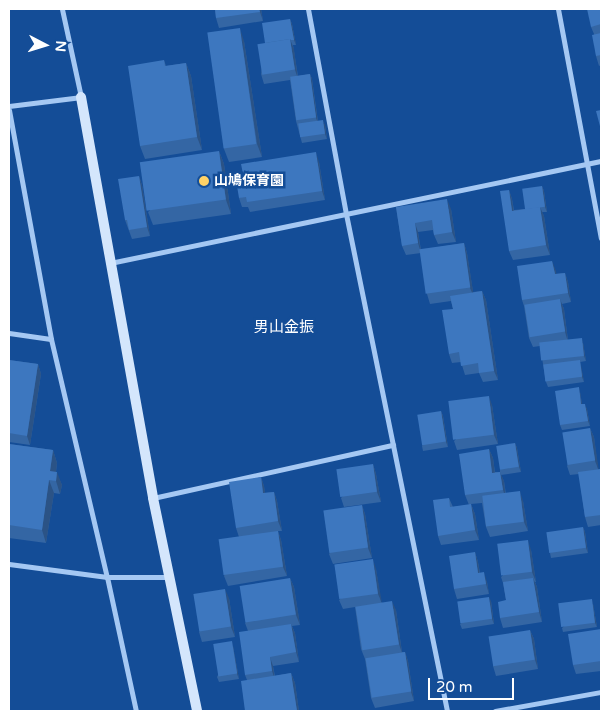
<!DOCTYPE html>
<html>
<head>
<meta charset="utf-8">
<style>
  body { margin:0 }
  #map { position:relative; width:610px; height:720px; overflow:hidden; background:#144d97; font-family:"Varela Round","Noto Sans JP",sans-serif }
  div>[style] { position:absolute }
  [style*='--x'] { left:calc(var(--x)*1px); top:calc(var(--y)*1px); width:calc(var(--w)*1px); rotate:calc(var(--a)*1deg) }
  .street>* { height:5px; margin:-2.5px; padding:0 2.5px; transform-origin:2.5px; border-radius:2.5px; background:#a5c8f3 }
  .secondary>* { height:10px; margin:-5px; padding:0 5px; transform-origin:5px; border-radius:5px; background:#d4e6fc }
  .wall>* { inset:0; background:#3466a4 }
  .shaded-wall>* { inset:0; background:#2b5386 }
  .building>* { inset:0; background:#3d77bf; transform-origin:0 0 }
  .dots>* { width:14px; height:14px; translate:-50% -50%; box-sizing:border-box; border:2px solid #144d97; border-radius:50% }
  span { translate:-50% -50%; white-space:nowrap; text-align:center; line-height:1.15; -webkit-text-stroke:5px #144d97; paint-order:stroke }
  .poi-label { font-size:14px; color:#fff; font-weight:700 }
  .left { translate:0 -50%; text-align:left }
  .neighbourhood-label { font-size:15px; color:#fff }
  .frame { position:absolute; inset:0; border:10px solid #fff; pointer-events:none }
  .north { position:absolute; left:20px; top:20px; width:50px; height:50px; -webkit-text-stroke:4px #144d97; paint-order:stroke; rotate:95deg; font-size:14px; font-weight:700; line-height:20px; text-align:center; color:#fff }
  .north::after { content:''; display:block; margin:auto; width:18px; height:22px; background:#fff; clip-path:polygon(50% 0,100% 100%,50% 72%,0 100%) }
  .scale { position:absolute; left:428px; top:678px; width:86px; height:22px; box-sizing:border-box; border:2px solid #fff; border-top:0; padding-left:6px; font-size:15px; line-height:18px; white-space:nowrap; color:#fff; -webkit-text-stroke:4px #144d97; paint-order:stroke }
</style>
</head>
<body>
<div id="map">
  <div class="street">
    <i style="--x:308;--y:9;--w:208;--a:79.5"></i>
    <i style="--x:346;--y:214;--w:507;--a:78.51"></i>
    <i style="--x:558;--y:9;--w:233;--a:79.4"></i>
    <i style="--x:9;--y:106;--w:73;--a:-7.1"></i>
    <i style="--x:81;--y:97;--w:90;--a:-102.2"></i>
    <i style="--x:9;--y:110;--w:233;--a:79.6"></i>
    <i style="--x:51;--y:339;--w:244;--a:76.8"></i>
    <i style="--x:107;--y:577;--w:137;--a:77.8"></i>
    <i style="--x:110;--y:263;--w:501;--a:-11.74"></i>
    <i style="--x:9;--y:333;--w:42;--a:8.1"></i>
    <i style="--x:153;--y:498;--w:246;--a:-12.5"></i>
    <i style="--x:9;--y:564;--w:99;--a:7.6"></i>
    <i style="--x:107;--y:577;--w:62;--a:0"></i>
    <i style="--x:495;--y:711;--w:108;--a:-10.2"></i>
  </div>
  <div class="secondary">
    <i style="--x:81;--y:97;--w:407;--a:79.8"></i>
    <i style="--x:153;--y:498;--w:217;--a:78.3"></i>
  </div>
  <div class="wall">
    <i style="clip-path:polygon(215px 9px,261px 9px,263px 21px,219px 28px,216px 18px)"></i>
    <i style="clip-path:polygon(601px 9px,601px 65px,599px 66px,596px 56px,594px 34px,591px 27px)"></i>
    <i style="clip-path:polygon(290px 19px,292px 24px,296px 45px,293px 45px,298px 76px,310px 74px,312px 79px,318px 121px,325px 125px,327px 139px,302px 143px,296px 121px,290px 80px,264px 84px,261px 74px,265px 43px)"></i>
    <i style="clip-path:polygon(244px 41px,262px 157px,229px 162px,224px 149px)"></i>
    <i style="clip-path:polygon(164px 60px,166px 66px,186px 63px,191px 76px,202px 150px,145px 159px,140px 146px)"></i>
    <i style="clip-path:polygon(219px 151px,224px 164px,231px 214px,153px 225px,148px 212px)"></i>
    <i style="clip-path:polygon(319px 162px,325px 200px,250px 212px,248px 207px,242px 207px,239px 198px)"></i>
    <i style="clip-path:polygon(139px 176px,142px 185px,150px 236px,132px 239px,125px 220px)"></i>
    <i style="clip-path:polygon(542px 186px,544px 191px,547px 212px,542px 212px,544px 216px,550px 255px,513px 260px,509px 251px,509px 190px,512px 199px,514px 210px,525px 209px)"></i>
    <i style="clip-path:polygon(396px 207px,451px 209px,456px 242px,438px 244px,434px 235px,433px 230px,418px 232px,421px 250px,464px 243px,467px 253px,473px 292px,482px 291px,486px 300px,498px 380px,483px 382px,479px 373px,465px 375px,461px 362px,452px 363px,449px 354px,453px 309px,451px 301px,430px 304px,427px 294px,421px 253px,406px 255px,402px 246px)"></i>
    <i style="clip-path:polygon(552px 261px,556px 274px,565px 273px,568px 282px,571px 302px,562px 304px,564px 309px,568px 340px,583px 343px,586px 361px,580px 362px,584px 382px,548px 387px,546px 382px,540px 346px,533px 347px,529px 338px,524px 306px,522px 300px)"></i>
    <i style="clip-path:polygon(9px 360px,38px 364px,41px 374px,30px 445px,9px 442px)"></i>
    <i style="clip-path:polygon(580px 392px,582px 404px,587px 409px,590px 426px,562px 430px,560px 425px)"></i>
    <i style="clip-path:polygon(492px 405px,498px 444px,457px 450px,454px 441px)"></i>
    <i style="clip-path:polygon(441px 411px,443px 416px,448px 447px,423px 451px,422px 446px)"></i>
    <i style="clip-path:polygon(590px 428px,594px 437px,598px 469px,601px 469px,601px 525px,588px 527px,585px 517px,579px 474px,570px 475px,567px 466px)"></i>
    <i style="clip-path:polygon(515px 443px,517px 448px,521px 472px,501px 475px,504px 481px,506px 494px,523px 501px,528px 531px,490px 537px,486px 527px,482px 503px,471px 504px,475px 514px,479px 540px,441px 545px,438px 536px,449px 498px,453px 507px,469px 505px,465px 495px,489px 449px,493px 458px,495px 472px,500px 472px,500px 470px)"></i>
    <i style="clip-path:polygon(9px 444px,53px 450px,57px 463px,56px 472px,62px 485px,60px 494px,54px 493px,46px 543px,9px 538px)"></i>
    <i style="clip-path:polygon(373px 464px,376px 474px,381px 502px,344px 507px,341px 498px)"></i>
    <i style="clip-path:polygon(261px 477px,264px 486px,265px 493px,274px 492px,277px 501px,282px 531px,278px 531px,281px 540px,287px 576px,228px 586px,224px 576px,239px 537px,236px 528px)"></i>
    <i style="clip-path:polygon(362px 505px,365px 514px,372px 558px,333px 564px,329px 554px)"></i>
    <i style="clip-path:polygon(583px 527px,585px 532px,588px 553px,551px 558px,550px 553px)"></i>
    <i style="clip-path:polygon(531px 550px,536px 582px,535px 582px,537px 587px,542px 622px,503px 628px,500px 618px,506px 600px,503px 583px,501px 577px)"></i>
    <i style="clip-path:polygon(475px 552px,478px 562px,480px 573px,487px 582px,489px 594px,457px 599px,454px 589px)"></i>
    <i style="clip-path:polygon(376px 569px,381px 602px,396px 610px,402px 652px,405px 652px,408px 661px,414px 701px,375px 708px,371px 698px,365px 659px,361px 649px,355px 607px,343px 609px,339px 600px)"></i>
    <i style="clip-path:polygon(290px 578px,294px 587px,300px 625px,292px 626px,295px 633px,299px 662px,273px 666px,275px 676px,291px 673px,295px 683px,299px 711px,245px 711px,247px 680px,245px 675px,248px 631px,245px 623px)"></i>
    <i style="clip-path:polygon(229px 598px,235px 637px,202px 642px,199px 632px)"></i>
    <i style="clip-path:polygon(491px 601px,494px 624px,462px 629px,460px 624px)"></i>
    <i style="clip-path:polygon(593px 604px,597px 627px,563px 632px,562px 628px)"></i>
    <i style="clip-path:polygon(601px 629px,601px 671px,576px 674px,573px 665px)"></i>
    <i style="clip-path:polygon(530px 630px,534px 639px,538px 669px,496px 676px,493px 666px)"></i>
    <i style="clip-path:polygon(233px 646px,239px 679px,219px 682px,217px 677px)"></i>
  </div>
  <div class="shaded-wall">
    <i style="clip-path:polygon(259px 9px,261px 9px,263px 21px)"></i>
    <i style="clip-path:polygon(290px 19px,292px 24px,296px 45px,294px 40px)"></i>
    <i style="clip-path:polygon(240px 28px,244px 41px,262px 157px,257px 144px)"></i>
    <i style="clip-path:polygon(290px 39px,294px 49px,298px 79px,295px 70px)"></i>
    <i style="clip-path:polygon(186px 63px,191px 76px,202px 150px,197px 137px)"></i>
    <i style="clip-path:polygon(310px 74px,312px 79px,318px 123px,316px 118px)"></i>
    <i style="clip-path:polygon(323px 120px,325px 125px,327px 139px,325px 134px)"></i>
    <i style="clip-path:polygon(219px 151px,224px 164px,231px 214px,226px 200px)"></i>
    <i style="clip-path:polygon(316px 152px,319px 162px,325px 200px,322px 191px)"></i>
    <i style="clip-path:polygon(139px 176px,142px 185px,150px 236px,147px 227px)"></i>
    <i style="clip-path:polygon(542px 186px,544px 191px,547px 212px,545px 207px)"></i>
    <i style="clip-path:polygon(509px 190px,512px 199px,515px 220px,512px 211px)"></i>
    <i style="clip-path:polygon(447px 199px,451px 209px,456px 242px,452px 232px)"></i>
    <i style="clip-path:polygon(540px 207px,544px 216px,550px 255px,546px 245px)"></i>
    <i style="clip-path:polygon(415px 223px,418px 232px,421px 253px,418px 243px)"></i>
    <i style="clip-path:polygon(464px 243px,467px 253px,474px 297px,470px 288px)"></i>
    <i style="clip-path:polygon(552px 261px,556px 271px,558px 284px,555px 274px)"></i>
    <i style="clip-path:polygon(565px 273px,568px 282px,571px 302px,568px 293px)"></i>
    <i style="clip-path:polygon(482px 291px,486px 300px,498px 380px,494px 371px)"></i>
    <i style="clip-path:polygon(560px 299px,564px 309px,568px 342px,565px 332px)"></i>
    <i style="clip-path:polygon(582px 338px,583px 343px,586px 361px,584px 356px)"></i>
    <i style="clip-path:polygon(580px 360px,581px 365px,584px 382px,582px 377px)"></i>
    <i style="clip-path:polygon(38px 364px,41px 374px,30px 445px,27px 436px)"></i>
    <i style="clip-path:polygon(579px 387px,580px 392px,583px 409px,581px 404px)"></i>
    <i style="clip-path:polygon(489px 396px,492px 405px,498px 444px,494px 435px)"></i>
    <i style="clip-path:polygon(585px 404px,587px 409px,590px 426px,588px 421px)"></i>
    <i style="clip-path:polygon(441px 411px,443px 416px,448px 447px,446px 442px)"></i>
    <i style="clip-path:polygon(590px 428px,594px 437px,599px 471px,595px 461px)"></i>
    <i style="clip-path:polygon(515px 443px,517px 448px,521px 472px,519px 467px)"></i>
    <i style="clip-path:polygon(489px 449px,493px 458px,496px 482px,492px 473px)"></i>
    <i style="clip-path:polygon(53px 450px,57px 463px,55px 481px,50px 471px)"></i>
    <i style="clip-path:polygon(373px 464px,376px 474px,381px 502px,377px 492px)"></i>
    <i style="clip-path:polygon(57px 472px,62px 485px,60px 494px,56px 481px)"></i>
    <i style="clip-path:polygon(500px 472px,504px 481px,506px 499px,503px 490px)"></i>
    <i style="clip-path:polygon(261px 477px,264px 486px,267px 503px,263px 493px)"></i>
    <i style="clip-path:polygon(49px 480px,54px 493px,46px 543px,42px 530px)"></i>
    <i style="clip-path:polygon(520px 491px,523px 501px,528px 531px,524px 522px)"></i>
    <i style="clip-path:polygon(274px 492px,277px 501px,282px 531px,278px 521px)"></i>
    <i style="clip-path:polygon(471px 504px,475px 514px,479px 540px,475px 530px)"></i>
    <i style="clip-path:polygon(362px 505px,365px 514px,372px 558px,368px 548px)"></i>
    <i style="clip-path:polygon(583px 527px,585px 532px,588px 553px,586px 548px)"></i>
    <i style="clip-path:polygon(278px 531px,281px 540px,287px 576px,283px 567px)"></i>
    <i style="clip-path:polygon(528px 540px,531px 550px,536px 582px,532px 572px)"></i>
    <i style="clip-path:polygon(475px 552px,478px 562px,481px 582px,478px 573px)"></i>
    <i style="clip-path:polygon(373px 559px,376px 569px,382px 603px,378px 594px)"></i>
    <i style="clip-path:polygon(484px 572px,487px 582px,489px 594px,486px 584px)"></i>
    <i style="clip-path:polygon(290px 578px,294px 587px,300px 625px,296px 615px)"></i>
    <i style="clip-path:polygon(533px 578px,537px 587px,542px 622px,539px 612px)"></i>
    <i style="clip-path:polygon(225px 589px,229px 598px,235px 637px,231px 627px)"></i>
    <i style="clip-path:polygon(489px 597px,491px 601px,494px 624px,492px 619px)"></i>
    <i style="clip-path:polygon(592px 599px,593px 604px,597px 627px,595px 623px)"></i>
    <i style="clip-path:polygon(392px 601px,396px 610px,402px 653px,399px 644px)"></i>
    <i style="clip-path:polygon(291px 624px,295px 633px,299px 662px,296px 652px)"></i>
    <i style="clip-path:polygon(530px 630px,534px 639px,538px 669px,535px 660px)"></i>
    <i style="clip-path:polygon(232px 641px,233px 646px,239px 679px,237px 674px)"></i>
    <i style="clip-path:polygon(405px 652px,408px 661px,414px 701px,411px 692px)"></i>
    <i style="clip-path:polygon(270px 657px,273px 666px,275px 680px,272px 671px)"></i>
    <i style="clip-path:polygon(291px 673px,295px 683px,299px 711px,297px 711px)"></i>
  </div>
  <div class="building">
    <i style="clip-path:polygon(215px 9px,259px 9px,260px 12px,216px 18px)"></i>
    <i style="clip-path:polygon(587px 9px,601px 9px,601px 24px,591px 27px)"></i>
    <i style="clip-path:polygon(290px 19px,294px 40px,291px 40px,290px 39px,265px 43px,262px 23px)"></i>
    <i style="left:240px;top:28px;width:117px;height:33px;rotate:82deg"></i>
    <i style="clip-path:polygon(601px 33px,601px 55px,596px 56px,592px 35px)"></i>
    <i style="left:290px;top:39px;width:31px;height:33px;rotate:81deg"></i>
    <i style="clip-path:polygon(164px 60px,165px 66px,186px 63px,197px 137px,140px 146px,128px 66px)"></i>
    <i style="left:310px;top:74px;width:44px;height:20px;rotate:82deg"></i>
    <i style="clip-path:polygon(601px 110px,601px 130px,596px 111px)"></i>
    <i style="left:323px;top:120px;width:14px;height:25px;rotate:82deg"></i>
    <i style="left:219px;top:151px;width:49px;height:80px;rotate:82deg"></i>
    <i style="clip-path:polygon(316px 152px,322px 191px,247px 202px,246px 197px,239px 198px,236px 180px,244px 179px,241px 164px)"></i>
    <i style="clip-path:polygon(139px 176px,147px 227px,129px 230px,127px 220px,125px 220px,118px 179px)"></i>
    <i style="left:542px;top:186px;width:21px;height:20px;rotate:82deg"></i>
    <i style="clip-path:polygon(509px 190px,512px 211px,540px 207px,546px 245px,509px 251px,500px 191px)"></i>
    <i style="clip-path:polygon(447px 199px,452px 232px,434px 235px,432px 220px,415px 223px,418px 243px,402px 246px,396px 207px)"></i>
    <i style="left:464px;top:243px;width:45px;height:45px;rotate:82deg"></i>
    <i style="clip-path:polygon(552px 261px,555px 274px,565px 273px,568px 293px,522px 300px,517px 266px)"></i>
    <i style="clip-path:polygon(482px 291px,494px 371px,479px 373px,478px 363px,461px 366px,459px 352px,449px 354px,442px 310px,453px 309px,450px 296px)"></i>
    <i style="left:560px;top:299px;width:33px;height:36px;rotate:81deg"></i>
    <i style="left:582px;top:338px;width:18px;height:43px;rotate:84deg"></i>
    <i style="clip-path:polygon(9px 360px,38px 364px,27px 436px,9px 433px)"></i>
    <i style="left:580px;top:360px;width:17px;height:37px;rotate:83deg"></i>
    <i style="clip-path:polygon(579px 387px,581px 404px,585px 404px,588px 421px,560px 425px,555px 391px)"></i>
    <i style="left:489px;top:396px;width:39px;height:41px;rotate:83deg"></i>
    <i style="left:441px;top:411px;width:31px;height:24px;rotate:81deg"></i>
    <i style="left:590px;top:428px;width:33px;height:28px;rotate:81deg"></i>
    <i style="left:515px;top:443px;width:24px;height:19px;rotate:81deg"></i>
    <i style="clip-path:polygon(9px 444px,53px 450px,50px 471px,57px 472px,56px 481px,49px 480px,42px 530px,9px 525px)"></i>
    <i style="clip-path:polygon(489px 449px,492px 473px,500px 472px,503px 490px,465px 495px,459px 454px)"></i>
    <i style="left:373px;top:464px;width:28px;height:37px;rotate:82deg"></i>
    <i style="clip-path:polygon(601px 469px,601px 515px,585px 517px,578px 472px)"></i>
    <i style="clip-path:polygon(261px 477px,263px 493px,274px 492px,278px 521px,236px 528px,229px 482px)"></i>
    <i style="left:520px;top:491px;width:31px;height:38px;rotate:83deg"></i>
    <i style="clip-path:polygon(449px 498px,450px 507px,471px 504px,475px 530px,438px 536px,433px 500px)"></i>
    <i style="left:362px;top:505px;width:43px;height:39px;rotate:82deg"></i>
    <i style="left:583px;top:527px;width:21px;height:37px;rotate:82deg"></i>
    <i style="left:278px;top:531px;width:36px;height:60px;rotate:82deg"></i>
    <i style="left:528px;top:540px;width:32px;height:31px;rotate:83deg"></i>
    <i style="clip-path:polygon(475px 552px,478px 573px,484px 572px,486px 584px,454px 589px,449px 556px)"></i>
    <i style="left:373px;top:559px;width:35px;height:39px;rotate:82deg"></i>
    <i style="left:290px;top:578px;width:37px;height:51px;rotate:81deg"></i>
    <i style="clip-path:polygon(533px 578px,539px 612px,500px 618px,498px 602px,506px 600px,503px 582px)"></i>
    <i style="left:225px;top:589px;width:38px;height:32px;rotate:81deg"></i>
    <i style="left:489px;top:597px;width:22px;height:32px;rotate:82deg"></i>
    <i style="left:592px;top:599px;width:24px;height:34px;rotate:83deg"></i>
    <i style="left:392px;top:601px;width:44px;height:37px;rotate:81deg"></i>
    <i style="clip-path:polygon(291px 624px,296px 652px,270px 657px,272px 671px,245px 675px,239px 632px)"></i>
    <i style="clip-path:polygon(601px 629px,601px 661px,573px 665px,568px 634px)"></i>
    <i style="left:530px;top:630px;width:30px;height:42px;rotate:81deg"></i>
    <i style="left:232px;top:641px;width:33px;height:19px;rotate:81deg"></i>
    <i style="left:405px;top:652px;width:40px;height:40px;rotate:81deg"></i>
    <i style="clip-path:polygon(291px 673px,297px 711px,245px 711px,241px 681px)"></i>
  </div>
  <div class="dots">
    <i style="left:204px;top:181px;background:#ffd267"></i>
  </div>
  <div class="poi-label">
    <span class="left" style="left:214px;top:181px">山鳩保育園</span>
  </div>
  <div class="neighbourhood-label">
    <span style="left:284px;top:328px">男山金振</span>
  </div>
  <div class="frame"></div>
  <div class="north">N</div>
  <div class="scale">20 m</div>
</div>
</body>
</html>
